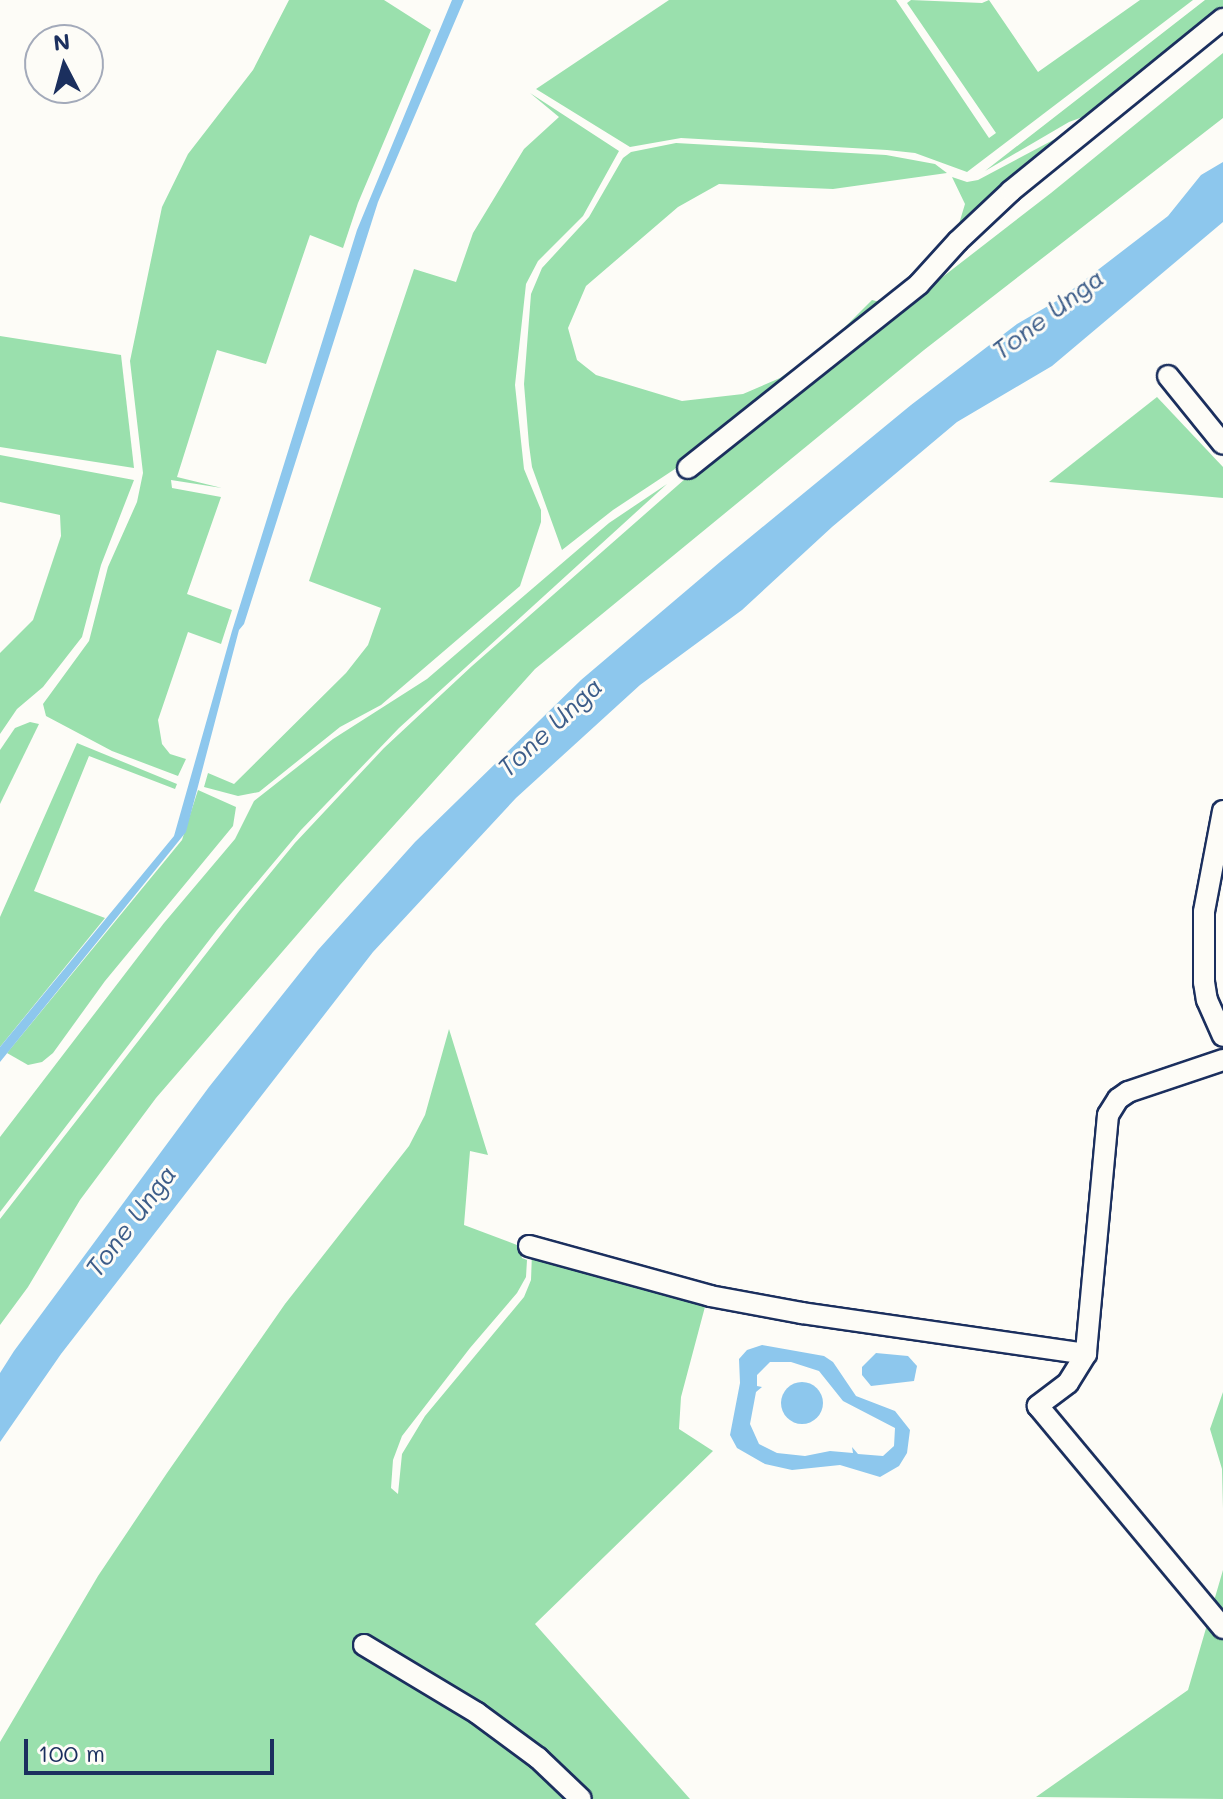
<!DOCTYPE html>
<html>
<head>
<meta charset="utf-8">
<style>
  body { margin:0 }
  #map { position:relative; width:1223px; height:1799px; overflow:hidden; background:#fdfcf7; font-family:Mali,sans-serif }
  div>[style] { position:absolute }
  [style*='--x'] { left:calc(var(--x)*1px); top:calc(var(--y)*1px); width:calc(var(--w)*1px); rotate:calc(var(--a)*1deg) }
  .green>* { inset:0; background:#9ae0ad }
  .water>* { inset:0; background:#8dc7ed }
  .round { border-radius:50% }
  .roads { filter:drop-shadow(2px 0 #1b2f5e) drop-shadow(-2px 0 #1b2f5e) drop-shadow(0 2px #1b2f5e) drop-shadow(0 -2px #1b2f5e) }
  .street>* { height:20px; margin:-10px; padding:0 10px; transform-origin:10px; border-radius:10px; background:#fdfcf7 }
  span { translate:-50% -50%; white-space:nowrap; text-align:center; line-height:1.15; -webkit-text-stroke:6px #fdfcf7; paint-order:stroke }
  .water-label { font-size:26px; color:#3d5d89; font-style:italic }
  .north { position:absolute; left:24px; top:24px; width:80px; height:80px; box-sizing:border-box; background:#fdfcf7; border:2px solid #a3aaba; border-radius:50%; rotate:354deg; font-size:22px; font-weight:700; line-height:32px; text-align:center; color:#1b2f5e }
  .north::after { content:''; display:block; margin:auto; width:28px; height:36px; background:#1b2f5e; clip-path:polygon(50% 0,100% 100%,50% 72%,0 100%) }
  .scale { position:absolute; left:24px; top:1739px; width:250px; height:36px; box-sizing:border-box; border:4px solid #1b2f5e; border-top:0; padding-left:10px; font-size:24px; line-height:28px; white-space:nowrap; color:#1b2f5e; -webkit-text-stroke:6px #fdfcf7; paint-order:stroke }
</style>
</head>
<body>
<div id="map">
  <div class="green">
    <i style="clip-path:polygon(289px 0,384px 0,431px 30px,358px 203px,343px 248px,310px 235px,266px 364px,217px 350px,177px 477px,222px 488px,171px 480px,172px 488px,221px 497px,187px 594px,232px 610px,221px 644px,188px 632px,158px 720px,162px 744px,170px 754px,186px 759px,178px 776px,112px 751px,46px 716px,43px 704px,89px 641px,108px 567px,137px 502px,143px 473px,130px 361px,162px 207px,188px 154px,253px 70px)"></i>
    <i style="clip-path:polygon(669px 0,896px 0,989px 138px,996px 133px,907px 3px,911px 0,982px 3px,989px 0,1038px 72px,1140px 0,1193px 0,967px 172px,915px 153px,887px 150px,681px 138px,630px 147px,536px 89px)"></i>
    <i style="clip-path:polygon(1205px 0,1223px 0,1223px 13px,1099px 111px,1069px 122px,985px 171px)"></i>
    <i style="clip-path:polygon(1223px 53px,1223px 118px,924px 350px,535px 669px,340px 885px,156px 1098px,80px 1200px,28px 1287px,0 1325px,0 1219px,240px 910px,295px 843px,384px 748px,472px 666px,710px 457px,1051px 193px)"></i>
    <i style="clip-path:polygon(530px 93px,619px 151px,583px 216px,538px 261px,526px 284px,515px 385px,524px 469px,541px 510px,541px 522px,520px 586px,381px 705px,340px 727px,259px 792px,238px 796px,204px 787px,208px 773px,234px 784px,346px 673px,368px 645px,381px 608px,309px 581px,414px 269px,456px 282px,473px 233px,524px 149px,559px 117px)"></i>
    <i style="clip-path:polygon(1087px 122px,955px 237px,965px 204px,952px 177px,967px 182px,978px 180px)"></i>
    <i style="clip-path:polygon(676px 143px,886px 155px,935px 164px,947px 173px,833px 189px,719px 184px,678px 207px,586px 286px,568px 328px,577px 360px,596px 375px,682px 401px,743px 394px,780px 378px,827px 345px,872px 300px,884px 303px,690px 459px,613px 510px,562px 550px,532px 467px,529px 445px,524px 384px,531px 294px,542px 268px,589px 217px,623px 158px,631px 152px)"></i>
    <i style="clip-path:polygon(0 336px,121px 355px,134px 468px,0 447px)"></i>
    <i style="clip-path:polygon(1157px 397px,1223px 467px,1223px 498px,1049px 482px)"></i>
    <i style="clip-path:polygon(0 455px,134px 480px,101px 565px,82px 637px,43px 687px,17px 709px,0 734px,0 653px,33px 620px,61px 536px,60px 515px,0 502px)"></i>
    <i style="clip-path:polygon(667px 484px,399px 728px,301px 830px,217px 930px,0 1212px,0 1137px,164px 923px,235px 839px,254px 801px,333px 739px,427px 679px,609px 523px)"></i>
    <i style="clip-path:polygon(30px 722px,39px 724px,0 804px,0 750px,15px 728px)"></i>
    <i style="clip-path:polygon(77px 743px,177px 784px,175px 789px,89px 756px,34px 891px,105px 918px,0 1047px,0 917px)"></i>
    <i style="clip-path:polygon(198px 790px,236px 807px,233px 826px,105px 981px,53px 1053px,42px 1062px,28px 1065px,7px 1053px,182px 840px)"></i>
    <i style="clip-path:polygon(449px 1029px,488px 1155px,470px 1151px,464px 1225px,517px 1245px,522px 1258px,527px 1260px,526px 1277px,517px 1293px,470px 1348px,402px 1436px,393px 1460px,391px 1488px,398px 1494px,402px 1454px,425px 1416px,524px 1297px,531px 1280px,532px 1253px,706px 1303px,681px 1397px,679px 1429px,713px 1451px,535px 1624px,690px 1799px,0 1799px,0 1742px,98px 1576px,167px 1473px,285px 1304px,409px 1146px,425px 1115px)"></i>
    <i style="clip-path:polygon(1223px 1392px,1223px 1509px,1222px 1469px,1210px 1429px)"></i>
    <i style="clip-path:polygon(1223px 1570px,1223px 1799px,1036px 1797px,1188px 1690px)"></i>
  </div>
  <div class="water">
    <i style="clip-path:polygon(452px 0,464px 0,378px 202px,244px 624px,239px 630px,186px 832px,0 1062px,0 1047px,174px 836px,232px 631px,357px 230px)"></i>
    <i style="clip-path:polygon(1223px 162px,1223px 222px,1052px 366px,957px 422px,832px 527px,742px 610px,640px 685px,516px 798px,373px 952px,61px 1354px,0 1442px,0 1373px,14px 1351px,209px 1087px,318px 950px,415px 842px,581px 680px,720px 562px,911px 405px,1017px 324px,1060px 299px,1168px 216px,1201px 175px)"></i>
    <i style="clip-path:polygon(evenodd,762px 1345px,824px 1356px,833px 1362px,856px 1396px,895px 1411px,910px 1430px,907px 1453px,899px 1466px,880px 1477px,840px 1465px,792px 1470px,765px 1464px,737px 1448px,730px 1435px,740px 1383px,739px 1359px,747px 1350px,762px 1345px,770px 1362px,791px 1362px,819px 1371px,843px 1401px,895px 1428px,894px 1446px,883px 1456px,858px 1454px,852px 1447px,853px 1453px,830px 1451px,805px 1456px,777px 1453px,759px 1444px,750px 1424px,756px 1392px,762px 1387px,757px 1386px,757px 1375px,770px 1362px)"></i>
    <i style="clip-path:polygon(876px 1353px,908px 1356px,917px 1366px,914px 1381px,871px 1386px,862px 1375px,862px 1367px)"></i>
    <i class="round" style="left:781px;top:1382px;width:42px;height:42px"></i>
  </div>
  <div class="roads">
    <div class="street">
      <i style="--x:1168;--y:376;--w:87;--a:51"></i>
      <i style="--x:688;--y:468;--w:295;--a:-38.5"></i>
      <i style="--x:919;--y:284;--w:58;--a:-47.8"></i>
      <i style="--x:958;--y:241;--w:73;--a:-43.3"></i>
      <i style="--x:1011;--y:191;--w:273;--a:-39.1"></i>
      <i style="--x:1223;--y:811;--w:103;--a:100.7"></i>
      <i style="--x:1204;--y:912;--w:70;--a:90"></i>
      <i style="--x:1204;--y:982;--w:18;--a:81"></i>
      <i style="--x:1207;--y:1000;--w:39;--a:66"></i>
      <i style="--x:1223;--y:1060;--w:100;--a:161.4"></i>
      <i style="--x:1128;--y:1092;--w:12;--a:145"></i>
      <i style="--x:1118;--y:1099;--w:19;--a:122"></i>
      <i style="--x:1108;--y:1115;--w:240;--a:95.3"></i>
      <i style="--x:1086;--y:1354;--w:34;--a:122"></i>
      <i style="--x:1068;--y:1383;--w:38;--a:143"></i>
      <i style="--x:1038;--y:1406;--w:289;--a:50.2"></i>
      <i style="--x:529;--y:1246;--w:188;--a:15.4"></i>
      <i style="--x:710;--y:1296;--w:94;--a:10.5"></i>
      <i style="--x:802;--y:1313;--w:287;--a:8.2"></i>
      <i style="--x:364;--y:1645;--w:132;--a:31"></i>
      <i style="--x:477;--y:1713;--w:76;--a:36.4"></i>
      <i style="--x:538;--y:1758;--w:59;--a:43.6"></i>
    </div>
  </div>
  <div class="water-label">
    <span style="left:1048px;top:314px;rotate:-37deg">Tone Unga</span>
    <span style="left:550px;top:727px;rotate:-43deg">Tone Unga</span>
    <span style="left:131px;top:1221px;rotate:-53deg">Tone Unga</span>
  </div>
  <div class="north">N</div>
  <div class="scale">100 m</div>
</div>
</body>
</html>
